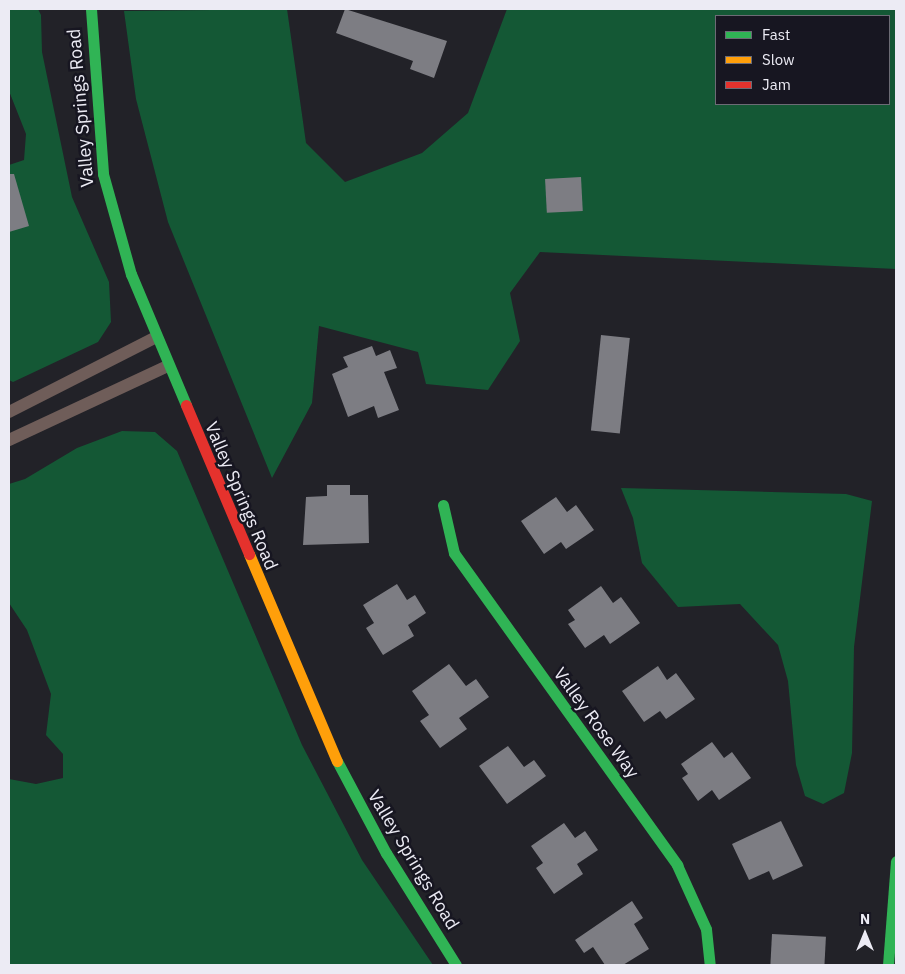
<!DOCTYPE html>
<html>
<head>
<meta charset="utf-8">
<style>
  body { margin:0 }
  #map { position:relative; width:905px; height:974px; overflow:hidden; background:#222228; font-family:"IBM Plex Sans",sans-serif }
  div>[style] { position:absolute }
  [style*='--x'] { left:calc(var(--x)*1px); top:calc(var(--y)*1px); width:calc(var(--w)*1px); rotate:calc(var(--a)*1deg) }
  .forest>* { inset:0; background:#145835 }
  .building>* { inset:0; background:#7d7d83; transform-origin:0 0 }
  .lane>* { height:12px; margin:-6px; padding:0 6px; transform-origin:6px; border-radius:6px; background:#6f5d59 }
  .fast>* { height:11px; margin:-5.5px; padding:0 5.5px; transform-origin:5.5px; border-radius:5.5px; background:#30b455 }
  .slow>* { height:11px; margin:-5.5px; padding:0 5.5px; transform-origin:5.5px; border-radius:5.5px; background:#ff9f0a }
  .jam>* { height:11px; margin:-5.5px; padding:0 5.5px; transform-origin:5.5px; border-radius:5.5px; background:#e5322d }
  span { translate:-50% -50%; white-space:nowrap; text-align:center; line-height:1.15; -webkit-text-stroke:5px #171621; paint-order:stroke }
  .street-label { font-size:18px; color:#ecebf4 }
  .frame { position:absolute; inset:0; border:10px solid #ecebf4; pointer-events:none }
  .legend { position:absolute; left:715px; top:15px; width:175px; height:90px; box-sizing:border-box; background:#171621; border:1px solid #6c6b75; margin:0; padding:6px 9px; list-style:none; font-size:15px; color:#ecebf4 }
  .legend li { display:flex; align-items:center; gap:10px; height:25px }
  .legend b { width:25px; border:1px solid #6c6b75 }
  .north { position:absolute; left:840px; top:909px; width:50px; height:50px; -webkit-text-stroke:4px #171621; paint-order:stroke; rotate:0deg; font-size:14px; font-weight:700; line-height:20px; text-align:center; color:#ecebf4 }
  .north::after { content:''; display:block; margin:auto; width:18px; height:22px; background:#ecebf4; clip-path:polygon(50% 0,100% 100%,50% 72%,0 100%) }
</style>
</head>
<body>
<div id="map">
  <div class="forest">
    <i style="clip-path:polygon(9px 9px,38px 9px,41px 15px,42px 52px,72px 197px,109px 282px,111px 322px,98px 342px,13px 382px,9px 380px,9px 165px,24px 160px,26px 134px,9px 91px)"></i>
    <i style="clip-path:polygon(evenodd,287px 9px,306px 143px,345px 182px,422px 153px,468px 113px,507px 9px,896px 9px,896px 269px,540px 252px,510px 293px,520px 341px,488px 390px,426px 384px,418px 352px,319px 326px,312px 403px,272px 478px,168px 222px,136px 99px,124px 11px,287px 9px,716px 16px,889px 16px,889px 104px,716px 104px,716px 16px)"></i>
    <i style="clip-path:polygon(122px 431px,155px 432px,177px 451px,302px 745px,362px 860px,433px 965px,9px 965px,9px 779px,36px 784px,63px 778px,63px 754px,46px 735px,51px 694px,27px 630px,9px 603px,9px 484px,25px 479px,77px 448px)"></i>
    <i style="clip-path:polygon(621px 488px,846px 494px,872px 501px,854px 647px,852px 753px,844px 793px,823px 804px,805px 796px,796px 765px,788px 681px,778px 645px,740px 604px,678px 607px,642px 563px,633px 518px)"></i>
  </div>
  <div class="building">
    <i style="clip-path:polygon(345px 9px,447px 41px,434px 78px,410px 69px,413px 61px,336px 33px)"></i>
    <i style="clip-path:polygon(9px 174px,14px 174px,29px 226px,9px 232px)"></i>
    <i style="left:581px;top:177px;width:34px;height:36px;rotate:87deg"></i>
    <i style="left:601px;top:335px;width:29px;height:96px;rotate:6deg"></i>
    <i style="clip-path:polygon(372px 346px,376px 356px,390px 350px,397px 368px,384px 372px,399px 410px,378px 418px,374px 406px,348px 417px,332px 374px,348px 367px,343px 357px)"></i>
    <i style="clip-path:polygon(327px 485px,350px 485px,350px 495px,368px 495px,369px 543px,303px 545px,306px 497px,327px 496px)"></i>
    <i style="clip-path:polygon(556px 497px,567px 512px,576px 505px,594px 530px,566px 549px,561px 542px,544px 554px,521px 521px)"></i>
    <i style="clip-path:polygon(397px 584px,407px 600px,415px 595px,426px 613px,408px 625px,414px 636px,383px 655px,366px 628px,374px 623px,363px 605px)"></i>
    <i style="clip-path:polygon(601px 586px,613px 603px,621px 597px,640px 623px,610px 644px,604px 635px,585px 648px,568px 624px,575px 620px,568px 610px)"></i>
    <i style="clip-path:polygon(449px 664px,466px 686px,476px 679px,489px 697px,459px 718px,467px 729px,440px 748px,420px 721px,429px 715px,412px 691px)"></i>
    <i style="clip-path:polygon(658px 666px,667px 680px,676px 673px,695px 699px,666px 719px,660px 711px,644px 722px,622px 691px)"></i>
    <i style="clip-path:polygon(712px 742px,724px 758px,732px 752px,751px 778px,719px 800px,712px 790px,698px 801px,682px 778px,688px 774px,681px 764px)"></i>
    <i style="clip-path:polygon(508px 746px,524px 767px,534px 760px,546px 776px,507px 804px,479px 766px)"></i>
    <i style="clip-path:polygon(781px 821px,803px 866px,773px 880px,769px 871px,749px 880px,732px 844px)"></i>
    <i style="clip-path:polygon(564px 823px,575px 838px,585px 831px,598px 850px,577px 864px,583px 874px,554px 894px,536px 868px,543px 863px,531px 846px)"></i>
    <i style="clip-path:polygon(632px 901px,643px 918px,634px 924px,649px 949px,623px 965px,605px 965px,593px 947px,584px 953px,575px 940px)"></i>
    <i style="left:772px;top:934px;width:54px;height:31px;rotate:3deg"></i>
  </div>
  <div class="lane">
    <i style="--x:9;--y:412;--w:165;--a:-27"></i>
    <i style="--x:9;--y:440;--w:175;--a:-25"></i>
  </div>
  <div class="fast">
    <i style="--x:91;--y:9;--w:165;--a:85.8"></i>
    <i style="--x:103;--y:174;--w:104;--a:74.4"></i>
    <i style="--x:131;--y:274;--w:142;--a:67.2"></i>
    <i style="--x:443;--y:505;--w:49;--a:77.1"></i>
    <i style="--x:454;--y:553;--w:384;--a:54.4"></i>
    <i style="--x:677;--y:865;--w:70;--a:65.6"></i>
    <i style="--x:706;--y:929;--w:36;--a:84"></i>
    <i style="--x:337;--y:761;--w:104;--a:62"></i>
    <i style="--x:386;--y:853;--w:132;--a:58"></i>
    <i style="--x:888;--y:965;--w:104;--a:-85.6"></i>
  </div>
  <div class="slow">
    <i style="--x:249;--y:554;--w:225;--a:67"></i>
  </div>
  <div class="jam">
    <i style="--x:186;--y:405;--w:162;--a:67.1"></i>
  </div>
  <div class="street-label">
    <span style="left:81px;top:108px;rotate:-95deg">Valley Springs Road</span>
    <span style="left:241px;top:496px;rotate:67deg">Valley Springs Road</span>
    <span style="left:596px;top:723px;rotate:54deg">Valley Rose Way</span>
    <span style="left:413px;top:860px;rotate:59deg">Valley Springs Road</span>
  </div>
  <div class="frame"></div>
  <ul class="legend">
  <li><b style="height:6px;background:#30b455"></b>Fast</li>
  <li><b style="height:6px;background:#ff9f0a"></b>Slow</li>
  <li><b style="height:6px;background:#e5322d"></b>Jam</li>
  </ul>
  <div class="north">N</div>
</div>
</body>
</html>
